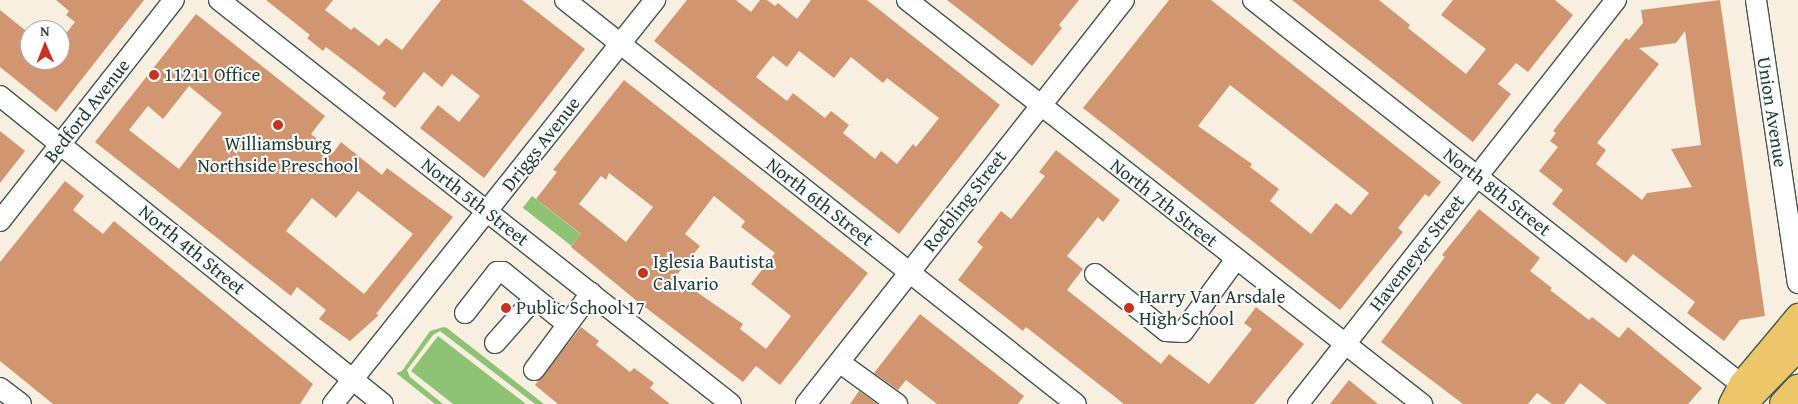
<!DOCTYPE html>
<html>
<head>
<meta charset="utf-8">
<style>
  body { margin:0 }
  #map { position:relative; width:1798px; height:404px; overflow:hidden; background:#f9efe1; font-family:"Gentium Book Plus",serif }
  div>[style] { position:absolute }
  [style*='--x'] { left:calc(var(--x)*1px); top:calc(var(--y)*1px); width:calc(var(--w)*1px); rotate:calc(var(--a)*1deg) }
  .green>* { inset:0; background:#8ec375; transform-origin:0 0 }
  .building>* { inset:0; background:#d19670 }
  .roads { filter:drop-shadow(1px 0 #40584e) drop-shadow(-1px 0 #40584e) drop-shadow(0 1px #40584e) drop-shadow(0 -1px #40584e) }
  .minor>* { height:20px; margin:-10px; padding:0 10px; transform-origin:10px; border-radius:10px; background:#fff }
  .major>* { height:25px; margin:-12.5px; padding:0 12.5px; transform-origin:12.5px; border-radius:12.5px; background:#ecc669 }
  .highway>* { height:28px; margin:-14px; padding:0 14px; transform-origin:14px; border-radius:14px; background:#ecc669 }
  .dots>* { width:14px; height:14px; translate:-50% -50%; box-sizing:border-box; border:2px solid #fff; border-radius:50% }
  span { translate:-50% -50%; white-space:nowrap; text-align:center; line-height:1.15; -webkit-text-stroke:4px #fff; paint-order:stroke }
  .poi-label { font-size:19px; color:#1f3d34 }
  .left { translate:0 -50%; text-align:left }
  .street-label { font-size:19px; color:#1f3d34 }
  .north { position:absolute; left:20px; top:20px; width:50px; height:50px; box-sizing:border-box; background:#fff; border:1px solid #a5b1ae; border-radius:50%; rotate:359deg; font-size:14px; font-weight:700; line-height:20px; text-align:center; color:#1f3d34 }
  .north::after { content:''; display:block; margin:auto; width:18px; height:22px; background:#c8321e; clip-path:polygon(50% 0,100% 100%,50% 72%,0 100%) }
</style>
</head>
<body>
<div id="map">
  <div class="green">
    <i style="left:532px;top:196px;width:62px;height:15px;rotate:38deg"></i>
    <i style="clip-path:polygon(444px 327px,447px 328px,544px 404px,535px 404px,440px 331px,433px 335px,407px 370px,410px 377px,443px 404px,435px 404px,396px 373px,402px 371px,430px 331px)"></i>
    <i style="clip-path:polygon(438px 336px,526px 404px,453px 404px,411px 371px)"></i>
  </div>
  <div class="building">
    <i style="clip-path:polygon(56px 0,144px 0,56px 112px,0 67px,0 10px,30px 34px,30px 60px,60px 60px,60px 41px,75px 22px,66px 15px,69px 11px)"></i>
    <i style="clip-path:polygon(266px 0,333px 0,325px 10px,351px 30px,354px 27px,379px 46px,386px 38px,402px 50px,441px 0,522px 0,585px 49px,484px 178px,420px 128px,438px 105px,459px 122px,480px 96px,452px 74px,442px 87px,424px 72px,395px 108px,382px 98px,386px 93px,326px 47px,323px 51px,307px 38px,310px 35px)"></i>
    <i style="clip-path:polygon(evenodd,687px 0,736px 0,751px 12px,760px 0,767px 0,775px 6px,778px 3px,797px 19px,811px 0,867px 0,1000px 105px,899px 234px,654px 41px,687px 0,799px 51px,834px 78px,851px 57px,883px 83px,887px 78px,939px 118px,916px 147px,913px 144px,897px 164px,881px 151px,875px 159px,843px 133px,849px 125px,831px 111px,825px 118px,793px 93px,787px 101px,756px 77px,773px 56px,787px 67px,799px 51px)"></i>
    <i style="clip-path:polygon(947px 0,1079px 0,1059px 25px,1062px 28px,1032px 66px)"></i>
    <i style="clip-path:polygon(evenodd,1169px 0,1211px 0,1441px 182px,1429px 197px,1425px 194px,1398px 228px,1403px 232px,1340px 310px,1083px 108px,1169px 0,1230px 85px,1369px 193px,1351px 215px,1336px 203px,1311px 234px,1270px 201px,1279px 189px,1250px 167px,1252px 164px,1198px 126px,1230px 85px)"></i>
    <i style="clip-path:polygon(1292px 0,1379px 0,1410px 25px,1408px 28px,1466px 74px,1486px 49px,1441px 15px,1453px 0,1555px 0,1573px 15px,1528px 72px,1516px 63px,1498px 84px,1511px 94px,1473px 142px)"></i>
    <i style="clip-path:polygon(evenodd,1720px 0,1765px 316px,1740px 320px,1724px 341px,1687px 313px,1695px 302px,1633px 254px,1626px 263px,1552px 204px,1563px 190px,1539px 171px,1558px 147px,1550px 141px,1556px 133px,1553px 131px,1626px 38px,1629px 40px,1643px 23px,1641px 10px,1720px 0,1685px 31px,1701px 145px,1671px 149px,1692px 187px,1647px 193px,1642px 200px,1596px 164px,1606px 150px,1597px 143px,1659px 64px,1639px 48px,1676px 43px,1685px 31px)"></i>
    <i style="clip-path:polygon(evenodd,196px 14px,325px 116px,311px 134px,333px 153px,341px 142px,382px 175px,387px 168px,453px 217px,376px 314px,379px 315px,350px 341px,319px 319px,326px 310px,297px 287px,291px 296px,95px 142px,196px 14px,189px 86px,222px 113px,179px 169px,129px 130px,148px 106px,163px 119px,189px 86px,196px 14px,358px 191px,413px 234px,364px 294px,286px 231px,312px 198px,336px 218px,358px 191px)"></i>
    <i style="clip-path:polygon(evenodd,624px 80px,868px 273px,780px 385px,756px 366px,743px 382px,637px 301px,571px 247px,581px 234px,536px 199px,557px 172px,553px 170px,624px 80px,609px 173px,653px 207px,626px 242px,579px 204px,601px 176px,606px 180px,609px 173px,624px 80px,714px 196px,745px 221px,741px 227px,775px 253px,751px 284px,791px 316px,766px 349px,740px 329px,743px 324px,675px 277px,700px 246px,685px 234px,714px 196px)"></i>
    <i style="clip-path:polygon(0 131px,25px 151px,0 183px)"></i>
    <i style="clip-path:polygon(1056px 150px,1120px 200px,1103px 222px,1098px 217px,1067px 256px,1083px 269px,1067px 290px,1161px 364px,1169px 354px,1209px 384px,1252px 329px,1244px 323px,1256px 307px,1304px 344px,1254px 404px,1124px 404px,1026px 327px,1023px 331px,958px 280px,983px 247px,977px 242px,1001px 211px,1011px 219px,1045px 176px,1039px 172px)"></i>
    <i style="clip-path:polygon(65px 181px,84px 196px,73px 210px,103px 234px,114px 221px,313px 384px,300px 404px,53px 404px,0 361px,0 262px)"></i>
    <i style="clip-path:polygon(1479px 209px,1540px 258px,1530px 271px,1552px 288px,1550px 290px,1589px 320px,1592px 317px,1619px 338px,1628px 327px,1702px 388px,1688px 404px,1607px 404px,1580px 383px,1564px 404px,1552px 404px,1537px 393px,1528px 404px,1463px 404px,1381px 342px,1445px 257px,1442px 255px)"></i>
    <i style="clip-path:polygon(920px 314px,1024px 396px,1018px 404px,937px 404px,906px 380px,898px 390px,874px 373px)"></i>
    <i style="clip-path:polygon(581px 327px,599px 341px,596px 345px,630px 372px,634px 368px,654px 383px,650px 388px,670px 404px,558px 404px,535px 385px)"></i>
    <i style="clip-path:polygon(1349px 380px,1378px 404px,1330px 404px)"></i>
    <i style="clip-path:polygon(859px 391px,877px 404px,850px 404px)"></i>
  </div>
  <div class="roads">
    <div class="minor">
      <i style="--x:219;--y:0;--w:652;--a:38.28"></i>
      <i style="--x:565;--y:0;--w:651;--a:38.33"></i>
      <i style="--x:907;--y:0;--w:655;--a:38.11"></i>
      <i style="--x:1253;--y:0;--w:621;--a:38.2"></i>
      <i style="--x:1756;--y:0;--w:286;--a:81.6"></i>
      <i style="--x:0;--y:96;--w:491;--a:38.8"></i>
      <i style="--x:0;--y:221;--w:281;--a:-51.8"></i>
      <i style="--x:1095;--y:274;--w:91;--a:38.8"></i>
      <i style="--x:1166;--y:331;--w:17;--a:3"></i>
      <i style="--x:1183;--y:332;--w:90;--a:-54"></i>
      <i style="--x:465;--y:313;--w:52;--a:-52"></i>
      <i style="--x:497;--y:272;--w:6;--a:0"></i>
      <i style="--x:503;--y:272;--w:82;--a:39.1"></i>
      <i style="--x:495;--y:343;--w:60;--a:-48.4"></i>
      <i style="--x:839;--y:362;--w:72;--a:35.9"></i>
      <i style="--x:534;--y:370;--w:96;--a:-53.5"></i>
      <i style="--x:0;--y:388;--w:26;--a:37"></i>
      <i style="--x:333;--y:404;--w:517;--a:-51.44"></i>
      <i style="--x:806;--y:404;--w:514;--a:-51.79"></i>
      <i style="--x:1298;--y:404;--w:514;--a:-51.79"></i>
    </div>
    <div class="major">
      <i style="--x:1731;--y:404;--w:22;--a:-63"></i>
      <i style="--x:1741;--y:384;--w:89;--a:-50"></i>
      <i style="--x:1743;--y:404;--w:79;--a:-46"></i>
    </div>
    <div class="highway">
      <i style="--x:1784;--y:404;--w:21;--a:-47"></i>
    </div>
  </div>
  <div class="dots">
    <i style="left:154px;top:75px;background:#c8321e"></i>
    <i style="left:278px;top:125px;background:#c8321e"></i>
    <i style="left:643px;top:273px;background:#c8321e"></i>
    <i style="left:506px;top:308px;background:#c8321e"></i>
    <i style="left:1129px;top:308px;background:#c8321e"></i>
  </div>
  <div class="poi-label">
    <span class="left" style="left:164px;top:75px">11211 Office</span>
    <span style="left:278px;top:155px">Williamsburg<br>Northside Preschool</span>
    <span class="left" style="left:653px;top:273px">Iglesia Bautista<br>Calvario</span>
    <span class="left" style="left:1139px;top:308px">Harry Van Arsdale<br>High School</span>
    <span class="left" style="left:516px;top:308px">Public School 17</span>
  </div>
  <div class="street-label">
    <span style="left:87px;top:111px;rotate:-52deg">Bedford Avenue</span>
    <span style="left:1772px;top:112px;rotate:81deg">Union Avenue</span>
    <span style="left:541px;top:144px;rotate:-52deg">Driggs Avenue</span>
    <span style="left:1497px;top:192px;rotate:38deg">North 8th Street</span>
    <span style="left:965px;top:201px;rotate:-52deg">Roebling Street</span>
    <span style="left:475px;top:202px;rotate:38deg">North 5th Street</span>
    <span style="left:820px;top:202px;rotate:38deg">North 6th Street</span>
    <span style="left:1164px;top:203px;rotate:38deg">North 7th Street</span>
    <span style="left:192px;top:250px;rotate:39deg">North 4th Street</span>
    <span style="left:1417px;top:253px;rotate:-52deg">Havemeyer Street</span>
  </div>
  <div class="north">N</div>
</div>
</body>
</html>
